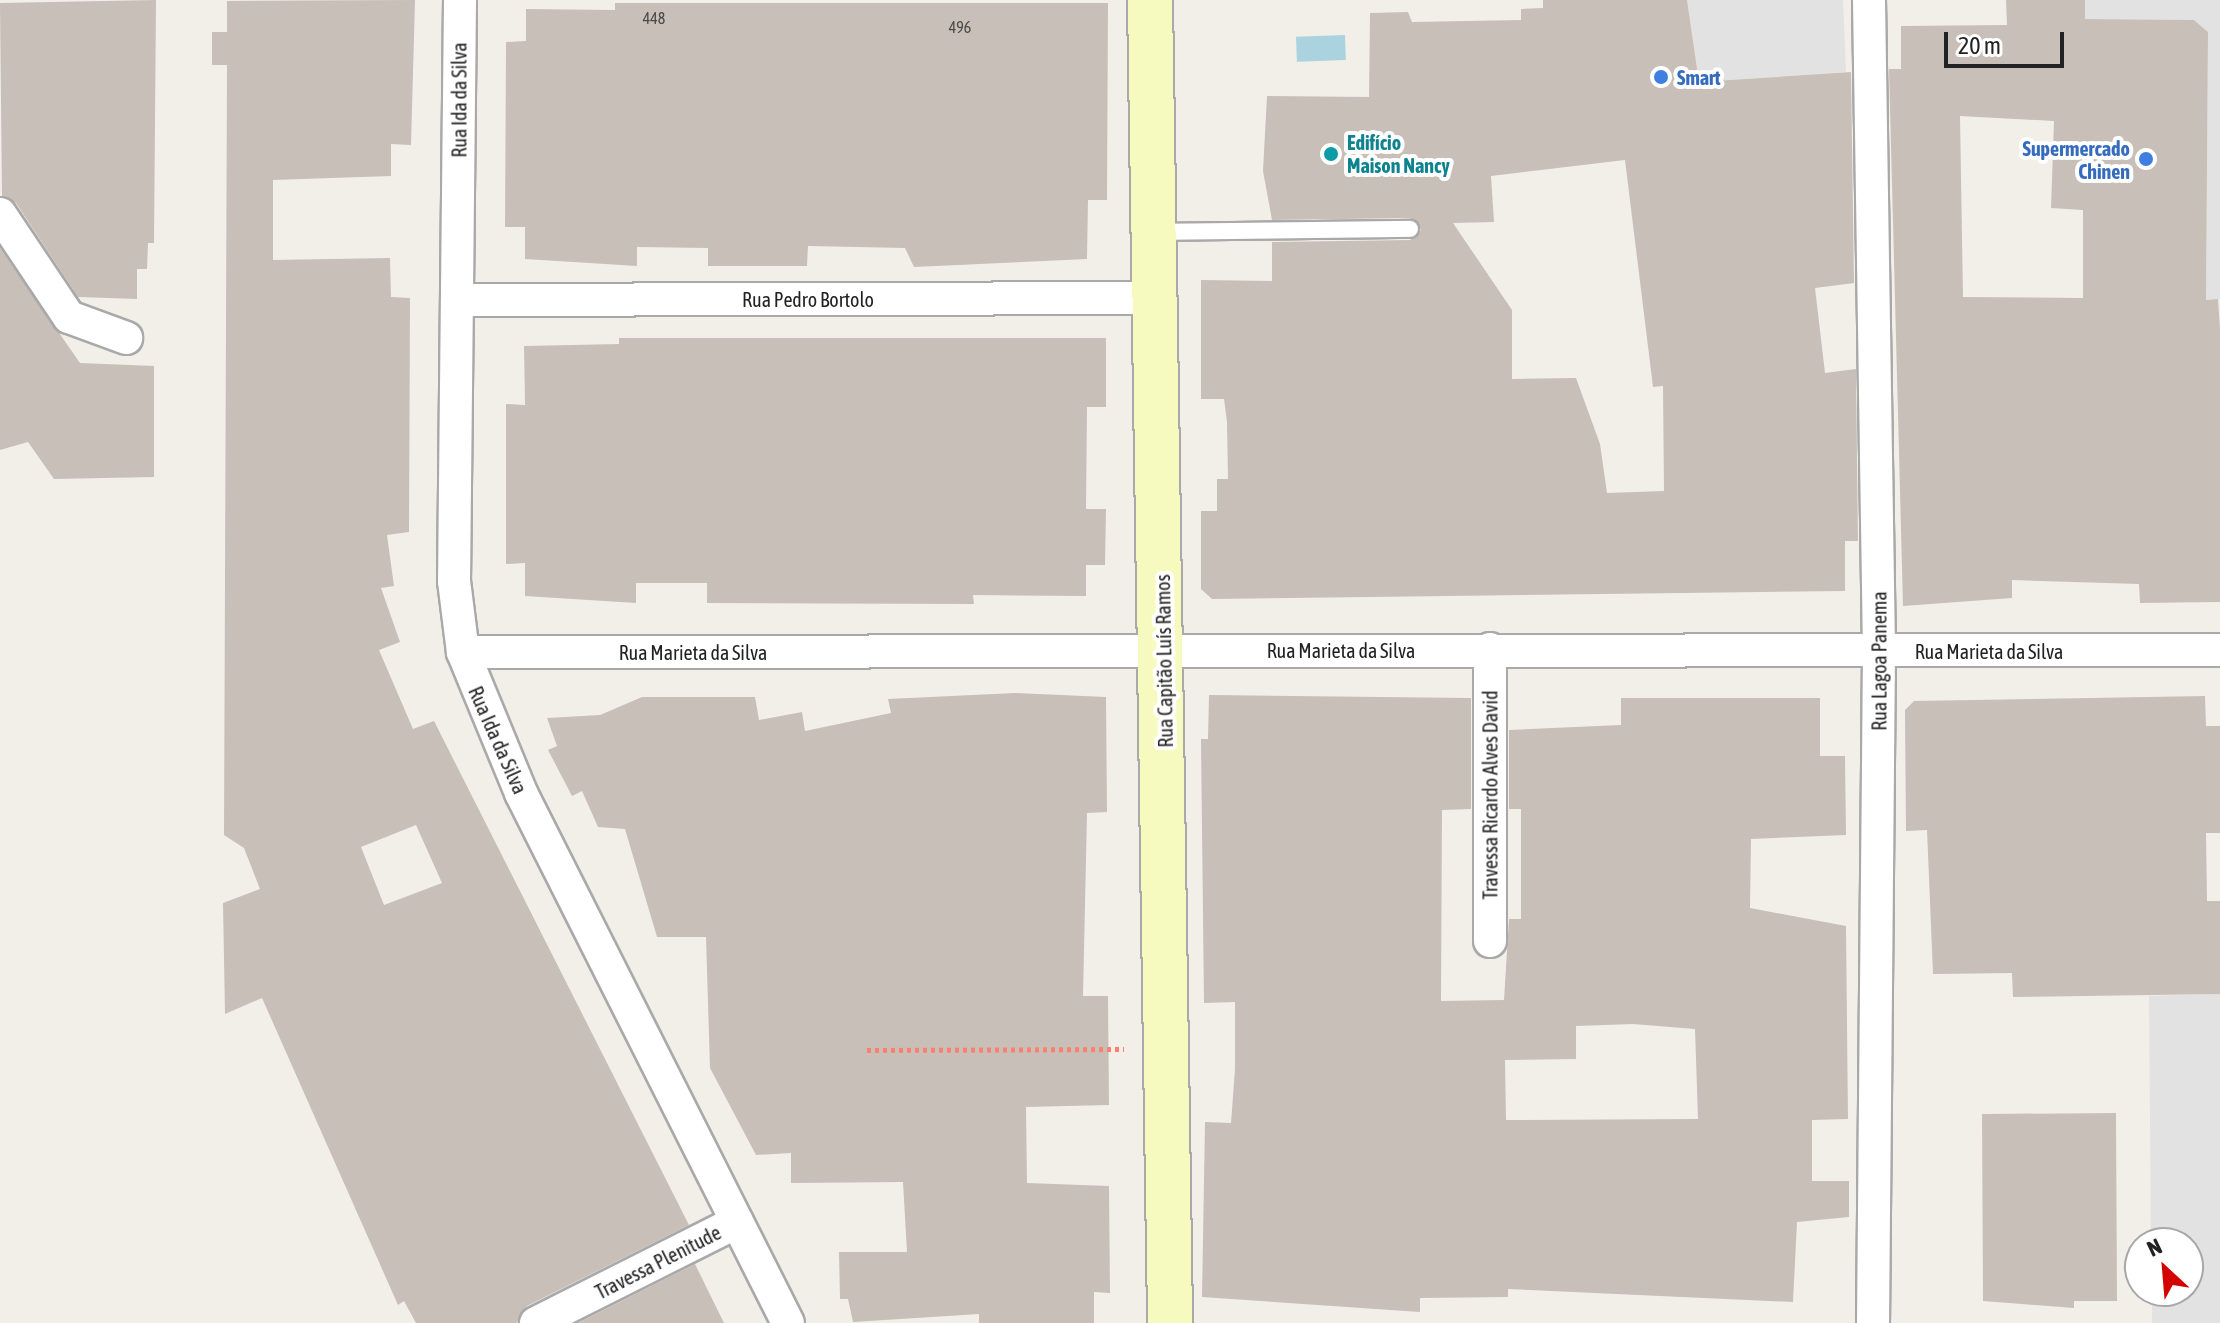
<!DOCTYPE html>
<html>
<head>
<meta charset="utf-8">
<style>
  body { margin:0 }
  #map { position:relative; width:2220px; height:1323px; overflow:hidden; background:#f2efe9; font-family:"Asap Condensed",sans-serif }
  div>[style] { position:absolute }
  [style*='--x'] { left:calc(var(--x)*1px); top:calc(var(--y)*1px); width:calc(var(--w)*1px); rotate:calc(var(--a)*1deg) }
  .parking>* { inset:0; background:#e2e2e2 }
  .water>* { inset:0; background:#aad3df; transform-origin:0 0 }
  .building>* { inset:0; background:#c7bfb8 }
  .path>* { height:5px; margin-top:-2.5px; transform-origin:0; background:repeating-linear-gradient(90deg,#fa8072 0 4px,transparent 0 8px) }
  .roads { filter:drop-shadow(2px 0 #a9a9a9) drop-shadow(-2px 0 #a9a9a9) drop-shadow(0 2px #a9a9a9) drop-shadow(0 -2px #a9a9a9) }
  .lane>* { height:16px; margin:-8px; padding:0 8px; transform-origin:8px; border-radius:8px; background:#fff }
  .street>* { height:32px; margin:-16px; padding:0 16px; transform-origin:16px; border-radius:16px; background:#fff }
  .secondary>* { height:44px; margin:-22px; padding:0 22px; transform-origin:22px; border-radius:22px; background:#f7fabf }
  .dots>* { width:22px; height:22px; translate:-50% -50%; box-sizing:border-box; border:4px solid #fff; border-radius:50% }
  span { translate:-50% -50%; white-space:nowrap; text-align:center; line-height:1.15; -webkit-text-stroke:8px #fff; paint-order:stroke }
  .number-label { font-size:16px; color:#4b4948 }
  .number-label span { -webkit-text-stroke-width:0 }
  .shop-label { font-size:20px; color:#366cbe; font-weight:700 }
  .left { translate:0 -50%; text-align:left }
  .right { translate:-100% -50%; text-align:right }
  .street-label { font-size:20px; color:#222 }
  .culture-label { font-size:20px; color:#0d838f; font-weight:700 }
  .north { position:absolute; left:2124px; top:1227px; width:80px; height:80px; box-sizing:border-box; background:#fff; border:2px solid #a7a7a7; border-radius:50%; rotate:334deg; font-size:22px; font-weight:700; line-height:32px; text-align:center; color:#222 }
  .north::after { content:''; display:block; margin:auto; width:28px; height:36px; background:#d40000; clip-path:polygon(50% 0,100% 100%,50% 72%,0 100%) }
  .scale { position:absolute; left:1944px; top:32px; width:120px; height:36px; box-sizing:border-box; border:4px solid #222; border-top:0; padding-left:10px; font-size:24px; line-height:28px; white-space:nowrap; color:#222; -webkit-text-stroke:6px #fff; paint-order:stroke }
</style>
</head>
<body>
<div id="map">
  <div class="parking">
    <i style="clip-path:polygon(1687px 0,1843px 0,1846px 72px,1699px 82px)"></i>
    <i style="clip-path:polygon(2085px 0,2220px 0,2220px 299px,2206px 300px,2208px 32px,2194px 20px,2085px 19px)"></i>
    <i style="clip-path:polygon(2220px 994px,2220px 1323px,2152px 1323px,2152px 1291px,2188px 1291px,2188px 1243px,2151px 1243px,2149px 996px)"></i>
  </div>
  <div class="water">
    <i style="left:1345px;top:35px;width:25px;height:49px;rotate:88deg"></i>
  </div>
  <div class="building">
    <i style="clip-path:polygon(156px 0,154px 243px,148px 243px,147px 269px,137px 269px,137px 299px,78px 297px,16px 203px,2px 196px,0 3px)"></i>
    <i style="clip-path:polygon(evenodd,415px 0,411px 145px,391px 144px,391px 176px,273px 180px,273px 260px,390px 258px,391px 297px,410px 298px,409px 532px,387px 535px,394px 586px,381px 588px,400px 642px,379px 650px,413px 729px,434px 721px,689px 1225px,527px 1306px,517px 1323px,416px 1323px,404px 1301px,398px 1305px,262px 998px,225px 1014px,223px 903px,260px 889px,244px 848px,224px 835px,227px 65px,212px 65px,212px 32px,227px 32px,227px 1px,415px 0,416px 825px,442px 883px,384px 905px,361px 847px,416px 825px)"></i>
    <i style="clip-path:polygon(evenodd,1543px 0,1687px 0,1699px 82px,1851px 72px,1854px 283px,1815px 288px,1825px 373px,1856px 369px,1858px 541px,1845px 541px,1845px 591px,1212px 599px,1201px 589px,1201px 511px,1217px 511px,1217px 479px,1228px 479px,1227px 422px,1224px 399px,1201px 399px,1201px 280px,1272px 281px,1272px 242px,1410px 240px,1421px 230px,1410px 218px,1272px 220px,1263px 171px,1267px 96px,1369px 97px,1370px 13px,1408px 12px,1412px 22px,1521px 20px,1521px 9px,1543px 8px,1543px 0,1625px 160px,1653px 387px,1663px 386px,1664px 491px,1607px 493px,1600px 444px,1576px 378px,1512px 379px,1512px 310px,1453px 223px,1494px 222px,1491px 176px,1625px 160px)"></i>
    <i style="clip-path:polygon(evenodd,2006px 0,2085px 0,2085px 19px,2194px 20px,2208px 32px,2206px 300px,2218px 299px,2220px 328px,2220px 602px,2140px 603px,2139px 584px,2012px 580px,2012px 598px,1903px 606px,1889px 69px,1901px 69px,1901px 26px,2007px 25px,2006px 0,1960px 116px,2054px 121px,2051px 208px,2083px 210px,2083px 298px,1963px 297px,1960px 116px)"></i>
    <i style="clip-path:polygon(615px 3px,1108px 3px,1107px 200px,1088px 200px,1087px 259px,914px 267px,905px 248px,808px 246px,807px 266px,708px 266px,708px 248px,637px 247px,637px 266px,525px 259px,525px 227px,505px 227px,506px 42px,526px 41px,526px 9px,615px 10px)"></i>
    <i style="clip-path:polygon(0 248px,80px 363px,154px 366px,154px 477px,54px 479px,28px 442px,0 450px)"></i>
    <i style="clip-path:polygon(619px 338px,1106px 338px,1106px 407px,1087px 407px,1086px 509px,1106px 509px,1105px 565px,1086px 565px,1086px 596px,973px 595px,974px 604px,707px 603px,707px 583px,636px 583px,636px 603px,525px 596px,525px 563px,506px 564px,506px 404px,525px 405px,524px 346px,619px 344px)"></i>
    <i style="clip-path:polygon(1015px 693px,1106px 697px,1107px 812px,1087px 813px,1083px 996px,1108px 996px,1109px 1105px,1026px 1107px,1027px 1183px,1109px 1186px,1110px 1293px,1094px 1292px,1094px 1323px,979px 1323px,979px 1314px,853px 1322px,848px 1299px,840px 1299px,839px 1252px,907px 1252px,903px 1182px,791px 1183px,791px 1153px,756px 1155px,710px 1068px,706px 937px,657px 937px,625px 829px,598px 827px,582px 791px,572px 796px,548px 750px,557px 746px,547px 718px,600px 715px,642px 697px,755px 697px,759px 720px,802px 712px,805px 731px,891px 713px,888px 699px)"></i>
    <i style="clip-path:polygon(evenodd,1209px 695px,1471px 698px,1471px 809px,1442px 810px,1441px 1001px,1504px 1000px,1509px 919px,1521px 919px,1521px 809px,1509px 809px,1509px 730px,1621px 725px,1621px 698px,1820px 698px,1820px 756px,1845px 756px,1846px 835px,1751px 839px,1750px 908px,1846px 926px,1848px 1119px,1812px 1120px,1812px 1181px,1849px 1181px,1849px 1217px,1797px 1222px,1793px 1302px,1508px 1289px,1508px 1297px,1420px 1298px,1420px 1312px,1202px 1297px,1205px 1122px,1231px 1123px,1235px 1069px,1235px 1002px,1204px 1003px,1201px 739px,1208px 739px,1209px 695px,1633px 1024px,1695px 1029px,1698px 1119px,1506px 1120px,1505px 1060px,1576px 1059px,1576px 1026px,1633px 1024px)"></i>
    <i style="clip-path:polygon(2205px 696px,2206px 726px,2220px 726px,2220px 833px,2206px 833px,2207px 901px,2220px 901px,2220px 994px,2013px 997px,2012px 973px,1933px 974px,1927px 830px,1906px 831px,1905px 710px,1914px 701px)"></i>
    <i style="clip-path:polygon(2116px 1113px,2117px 1301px,2074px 1301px,2074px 1308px,1983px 1301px,1982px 1114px)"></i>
    <i style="clip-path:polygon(695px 1264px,724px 1323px,578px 1323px)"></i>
  </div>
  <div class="path">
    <i style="--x:867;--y:1050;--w:257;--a:-0.2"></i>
  </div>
  <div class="roads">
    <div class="lane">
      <i style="--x:1157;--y:232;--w:253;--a:-0.7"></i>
    </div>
    <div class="street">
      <i style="--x:460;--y:0;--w:581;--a:90.59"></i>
      <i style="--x:454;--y:581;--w:72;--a:82.8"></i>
      <i style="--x:463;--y:652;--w:152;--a:67.6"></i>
      <i style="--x:521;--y:793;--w:593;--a:63.26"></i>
      <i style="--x:1869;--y:0;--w:651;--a:89.12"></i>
      <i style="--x:1879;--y:651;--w:672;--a:90.51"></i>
      <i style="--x:0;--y:214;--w:124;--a:56.2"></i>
      <i style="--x:69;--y:317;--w:61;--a:20.2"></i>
      <i style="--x:459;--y:300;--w:698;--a:-0.16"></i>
      <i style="--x:1490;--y:649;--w:292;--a:90"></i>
      <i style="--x:463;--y:652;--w:1757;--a:-0.07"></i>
      <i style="--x:536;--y:1323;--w:225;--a:-26.7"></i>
    </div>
    <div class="secondary">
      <i style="--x:1150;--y:0;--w:1323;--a:89.13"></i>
    </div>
  </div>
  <div class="dots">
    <i style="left:1661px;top:77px;background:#3f7fe0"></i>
    <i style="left:1331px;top:154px;background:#0f9aa8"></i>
    <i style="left:2146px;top:159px;background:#3f7fe0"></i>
  </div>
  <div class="number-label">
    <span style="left:654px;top:18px">448</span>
    <span style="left:960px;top:27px">496</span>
  </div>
  <div class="shop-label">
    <span class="left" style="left:1677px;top:77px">Smart</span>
    <span class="right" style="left:2130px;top:160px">Supermercado<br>Chinen</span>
  </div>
  <div class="street-label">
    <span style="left:459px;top:100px;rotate:-90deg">Rua Ida da Silva</span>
    <span style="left:808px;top:299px">Rua Pedro Bortolo</span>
    <span style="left:1341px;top:650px">Rua Marieta da Silva</span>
    <span style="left:1989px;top:651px">Rua Marieta da Silva</span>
    <span style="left:693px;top:652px">Rua Marieta da Silva</span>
    <span style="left:1164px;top:661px;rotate:-91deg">Rua Capitão Luís Ramos</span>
    <span style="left:1879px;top:661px;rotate:-90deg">Rua Lagoa Panema</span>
    <span style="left:498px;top:740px;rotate:66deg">Rua Ida da Silva</span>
    <span style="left:1490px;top:795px;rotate:-90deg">Travessa Ricardo Alves David</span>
    <span style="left:658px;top:1262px;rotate:-27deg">Travessa Plenitude</span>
  </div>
  <div class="culture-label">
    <span class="left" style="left:1347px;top:154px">Edifício<br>Maison Nancy</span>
  </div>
  <div class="north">N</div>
  <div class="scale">20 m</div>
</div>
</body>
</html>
